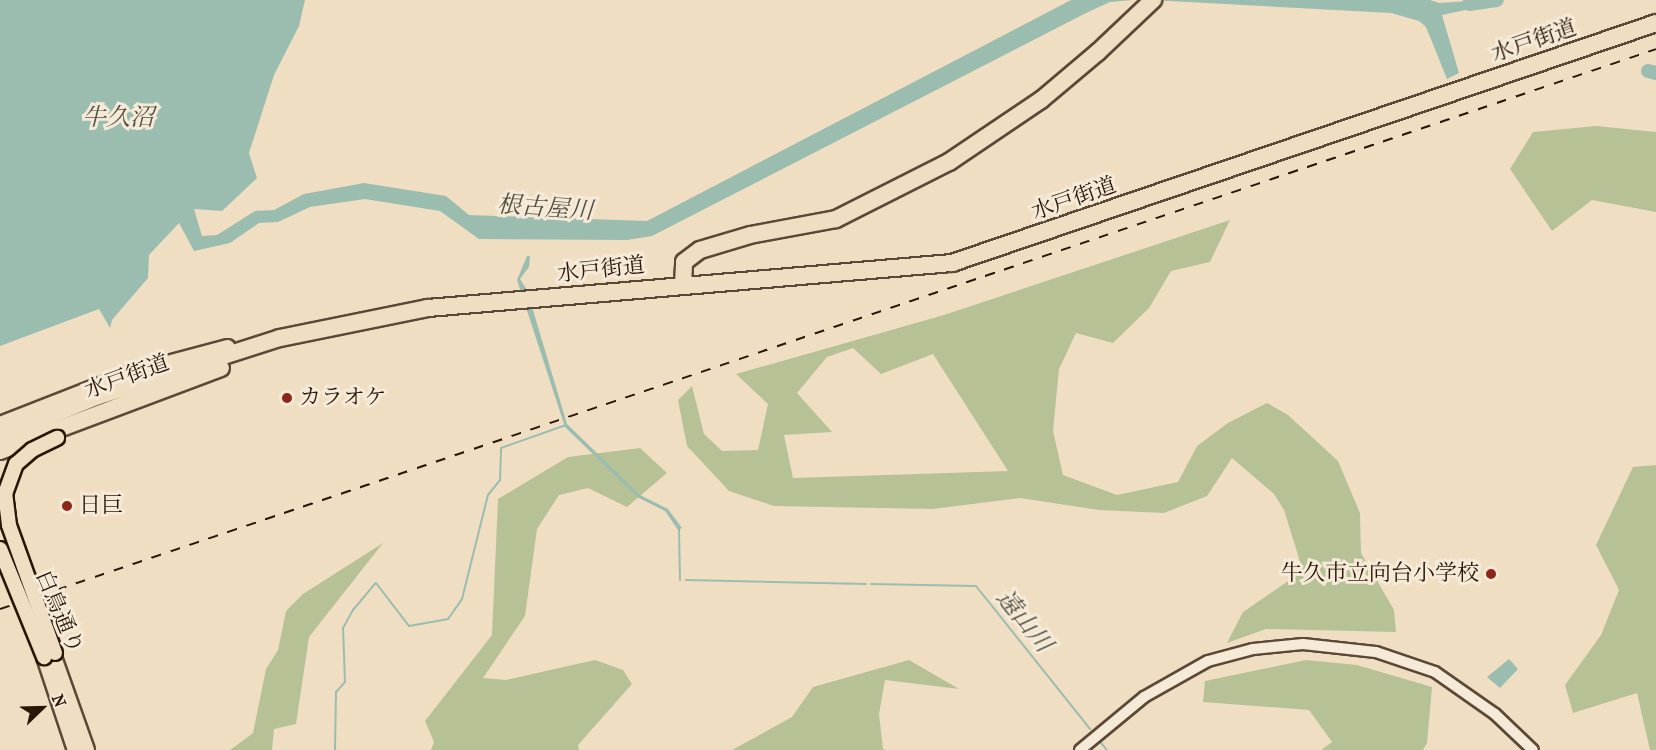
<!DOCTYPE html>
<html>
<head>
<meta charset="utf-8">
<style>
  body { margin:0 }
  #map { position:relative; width:1656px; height:750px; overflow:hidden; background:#f0dec3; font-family:"IM FELL French Canon","Noto Serif JP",serif }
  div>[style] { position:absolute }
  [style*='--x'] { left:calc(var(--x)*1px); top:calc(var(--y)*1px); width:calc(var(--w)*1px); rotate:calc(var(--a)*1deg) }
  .green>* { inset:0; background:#b6c296 }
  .water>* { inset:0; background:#9bbdaf }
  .stream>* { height:2px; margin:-1px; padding:0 1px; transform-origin:1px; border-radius:1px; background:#9bbdaf }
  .river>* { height:14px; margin:-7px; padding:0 7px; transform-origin:7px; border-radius:7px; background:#9bbdaf }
  .roads { filter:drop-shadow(2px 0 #5c4836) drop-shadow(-2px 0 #5c4836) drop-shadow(0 2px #5c4836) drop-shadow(0 -2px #5c4836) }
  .minor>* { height:10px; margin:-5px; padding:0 5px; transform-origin:5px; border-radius:5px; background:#f5ead8 }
  .major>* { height:14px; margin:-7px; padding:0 7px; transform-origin:7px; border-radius:7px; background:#f0dec3 }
  .highway>* { height:16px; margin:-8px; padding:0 8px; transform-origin:8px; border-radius:8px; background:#f0dec3 }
  .rail>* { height:2px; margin-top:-1px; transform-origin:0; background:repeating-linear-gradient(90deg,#2a1607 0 10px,transparent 0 20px) }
  .bridges { filter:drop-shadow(2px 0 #2a1607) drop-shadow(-2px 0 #2a1607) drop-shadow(0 2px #2a1607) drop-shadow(0 -2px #2a1607) }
  .major-bridge>* { height:14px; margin:-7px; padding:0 7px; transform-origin:7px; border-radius:7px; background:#f0dec3 }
  .dots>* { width:16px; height:16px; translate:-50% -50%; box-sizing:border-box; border:3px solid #f5ead8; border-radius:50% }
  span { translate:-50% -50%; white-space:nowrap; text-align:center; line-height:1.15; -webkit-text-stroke:6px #f5ead8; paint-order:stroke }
  .street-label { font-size:22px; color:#2a1607 }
  .poi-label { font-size:22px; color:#2a1607 }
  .left { translate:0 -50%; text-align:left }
  .right { translate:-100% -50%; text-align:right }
  .water-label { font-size:24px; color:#525042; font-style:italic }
  .north { position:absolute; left:12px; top:678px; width:60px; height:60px; -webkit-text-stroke:4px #f5ead8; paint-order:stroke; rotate:67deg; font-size:16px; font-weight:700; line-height:24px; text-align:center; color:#2a1607 }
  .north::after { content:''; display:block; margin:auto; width:21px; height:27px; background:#2a1607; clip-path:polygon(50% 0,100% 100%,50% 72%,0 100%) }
</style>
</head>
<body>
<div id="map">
  <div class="green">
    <i style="clip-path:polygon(1596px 126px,1656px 132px,1656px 212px,1592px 200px,1552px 231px,1510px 169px,1533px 132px)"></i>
    <i style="clip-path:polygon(evenodd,1230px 220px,1210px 262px,1171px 271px,1149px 308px,1113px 343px,1076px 333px,1059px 369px,1053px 431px,1063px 475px,1117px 495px,1178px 482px,1197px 446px,1228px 423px,1267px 403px,1288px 415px,1338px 461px,1360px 513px,1361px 553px,1394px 610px,1396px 632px,1266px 629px,1227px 643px,1243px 612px,1303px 571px,1284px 510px,1274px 494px,1232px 458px,1207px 496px,1164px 513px,1099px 510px,1020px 498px,933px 509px,774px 506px,729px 491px,687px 446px,678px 400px,692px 386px,704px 434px,722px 451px,758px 450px,768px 404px,736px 374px,944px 315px,1230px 220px,853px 348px,881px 374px,933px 354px,1008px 471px,793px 478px,784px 435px,832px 432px,797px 393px,827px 357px,853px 348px)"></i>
    <i style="clip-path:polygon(640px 448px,667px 473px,627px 507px,588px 488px,559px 495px,537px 529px,525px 616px,483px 678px,506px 680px,595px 660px,623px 670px,632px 684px,578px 745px,579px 750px,431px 750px,434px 742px,425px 721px,492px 635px,498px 499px,568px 457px)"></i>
    <i style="clip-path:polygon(1656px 465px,1656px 750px,1650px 750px,1637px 693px,1573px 713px,1565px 685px,1601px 635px,1619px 590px,1596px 545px,1633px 467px)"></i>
    <i style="clip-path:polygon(383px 543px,309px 637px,296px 724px,274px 729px,272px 750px,230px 750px,253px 733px,266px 669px,278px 650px,286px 611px,303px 594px)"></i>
    <i style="clip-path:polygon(909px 660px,959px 689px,885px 680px,879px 714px,883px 749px,887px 750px,732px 750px,792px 717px,813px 687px)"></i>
    <i style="clip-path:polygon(1306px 660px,1357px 665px,1432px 687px,1427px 743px,1423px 750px,1321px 750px,1332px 742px,1309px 710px,1203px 702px,1205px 681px)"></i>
  </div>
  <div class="water">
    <i style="clip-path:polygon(0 0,305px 0,299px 26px,274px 75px,249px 153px,257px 178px,222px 211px,194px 209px,202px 236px,217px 235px,255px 211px,274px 210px,304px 194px,364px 183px,446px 196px,469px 215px,647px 221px,1071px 0,1133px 0,1110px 2px,1086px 13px,652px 236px,627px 240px,479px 239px,440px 211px,365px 199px,310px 207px,278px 222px,259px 223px,230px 243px,194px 251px,179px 223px,149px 255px,148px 278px,112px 320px,110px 328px,99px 309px,0 346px)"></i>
    <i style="clip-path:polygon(1150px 0,1430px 0,1439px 3px,1486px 0,1484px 6px,1442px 15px,1459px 73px,1447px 79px,1426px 27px,1419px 21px,1391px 13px)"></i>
    <i style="clip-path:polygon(527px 256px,530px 256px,529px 267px,520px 279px,527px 290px,567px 424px,640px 495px,668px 509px,682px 528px,678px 530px,665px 511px,637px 497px,565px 427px,517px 280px)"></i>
    <i style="clip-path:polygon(1509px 659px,1518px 669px,1500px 688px,1487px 677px)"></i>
  </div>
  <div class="stream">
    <i style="--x:679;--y:528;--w:52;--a:88.9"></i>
    <i style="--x:686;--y:580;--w:180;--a:1.3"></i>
    <i style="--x:871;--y:584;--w:105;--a:1.1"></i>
    <i style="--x:976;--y:586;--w:183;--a:51.4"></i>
    <i style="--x:1101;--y:743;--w:9;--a:49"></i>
    <i style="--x:335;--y:750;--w:58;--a:-89"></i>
    <i style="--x:336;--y:692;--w:13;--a:-48"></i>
    <i style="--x:345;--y:682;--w:54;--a:-92.1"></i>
    <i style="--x:343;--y:628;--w:21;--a:-61"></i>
    <i style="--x:353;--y:610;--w:35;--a:-50"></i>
    <i style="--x:376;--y:583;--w:54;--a:52.5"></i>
    <i style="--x:409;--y:626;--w:40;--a:-10"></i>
    <i style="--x:448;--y:619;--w:24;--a:-55"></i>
    <i style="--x:462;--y:599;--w:107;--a:-76"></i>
    <i style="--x:488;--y:495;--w:19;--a:-51"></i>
    <i style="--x:500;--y:480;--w:32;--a:-88"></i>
    <i style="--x:501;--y:448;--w:69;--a:-19.5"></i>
  </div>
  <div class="river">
    <i style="--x:1469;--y:4;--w:28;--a:-8"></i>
    <i style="--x:1648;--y:71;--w:8;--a:14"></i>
  </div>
  <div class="roads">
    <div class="minor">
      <i style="--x:1080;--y:750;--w:83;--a:-39.6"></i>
      <i style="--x:1144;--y:697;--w:73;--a:-29.4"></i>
      <i style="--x:1208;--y:661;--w:47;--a:-14.9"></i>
      <i style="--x:1253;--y:649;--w:50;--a:-5.7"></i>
      <i style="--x:1303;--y:644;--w:73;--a:6.3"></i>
      <i style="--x:1376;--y:652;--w:62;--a:18.7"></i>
      <i style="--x:1435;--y:672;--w:73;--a:35"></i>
      <i style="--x:1495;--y:714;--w:52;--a:43.5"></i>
    </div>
    <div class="major">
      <i style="--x:0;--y:424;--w:140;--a:-21.4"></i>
      <i style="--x:130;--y:373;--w:101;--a:-14.9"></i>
      <i style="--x:53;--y:654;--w:102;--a:70.5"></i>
      <i style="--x:44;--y:657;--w:98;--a:71.6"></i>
    </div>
    <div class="highway">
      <i style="--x:683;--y:284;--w:22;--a:-87"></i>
      <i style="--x:684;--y:262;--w:20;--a:-37"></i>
      <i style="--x:700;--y:250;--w:52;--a:-16.7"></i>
      <i style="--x:750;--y:235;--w:87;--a:-10.5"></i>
      <i style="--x:836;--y:219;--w:127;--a:-26.8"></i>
      <i style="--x:949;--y:162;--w:111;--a:-34"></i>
      <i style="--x:1041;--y:100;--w:75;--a:-40.1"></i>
      <i style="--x:1098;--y:52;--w:76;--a:-43.4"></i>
      <i style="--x:0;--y:436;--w:104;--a:-22.1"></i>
      <i style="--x:96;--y:397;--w:193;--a:-17.8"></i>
      <i style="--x:280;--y:338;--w:151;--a:-11.5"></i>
      <i style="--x:428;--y:308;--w:526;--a:-4.91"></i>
      <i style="--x:952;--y:263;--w:744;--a:-18.82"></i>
      <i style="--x:0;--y:451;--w:236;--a:-20.6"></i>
    </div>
  </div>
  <div class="rail">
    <i style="--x:0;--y:609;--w:1748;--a:-18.68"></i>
  </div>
  <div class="bridges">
    <div class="major-bridge">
      <i style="--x:0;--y:549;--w:117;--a:67.8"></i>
      <i style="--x:55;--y:653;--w:136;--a:-109.8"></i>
      <i style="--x:9;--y:525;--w:31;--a:-97"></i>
      <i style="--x:5;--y:494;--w:32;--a:-70"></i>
      <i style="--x:16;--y:464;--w:21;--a:-41"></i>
      <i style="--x:32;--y:450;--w:28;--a:-26"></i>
    </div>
  </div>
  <div class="dots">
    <i style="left:287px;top:398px;background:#8f2418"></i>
    <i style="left:67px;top:506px;background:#8f2418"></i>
    <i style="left:1491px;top:574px;background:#8f2418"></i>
  </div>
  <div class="street-label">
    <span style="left:1534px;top:41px;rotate:-19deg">水戸街道</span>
    <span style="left:1074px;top:199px;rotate:-19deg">水戸街道</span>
    <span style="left:601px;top:270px;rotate:-6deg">水戸街道</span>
    <span style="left:127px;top:377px;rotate:-20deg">水戸街道</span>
    <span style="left:59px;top:612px;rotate:67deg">白鳥通り</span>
  </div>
  <div class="poi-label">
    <span class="left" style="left:299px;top:398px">カラオケ</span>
    <span class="left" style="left:79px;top:506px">日巨</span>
    <span class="right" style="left:1479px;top:574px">牛久市立向台小学校</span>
  </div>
  <div class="water-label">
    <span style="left:118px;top:118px">牛久沼</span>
    <span style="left:545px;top:208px;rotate:4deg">根古屋川</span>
    <span style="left:1024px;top:621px;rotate:51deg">遠山川</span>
  </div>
  <div class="north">N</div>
</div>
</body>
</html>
